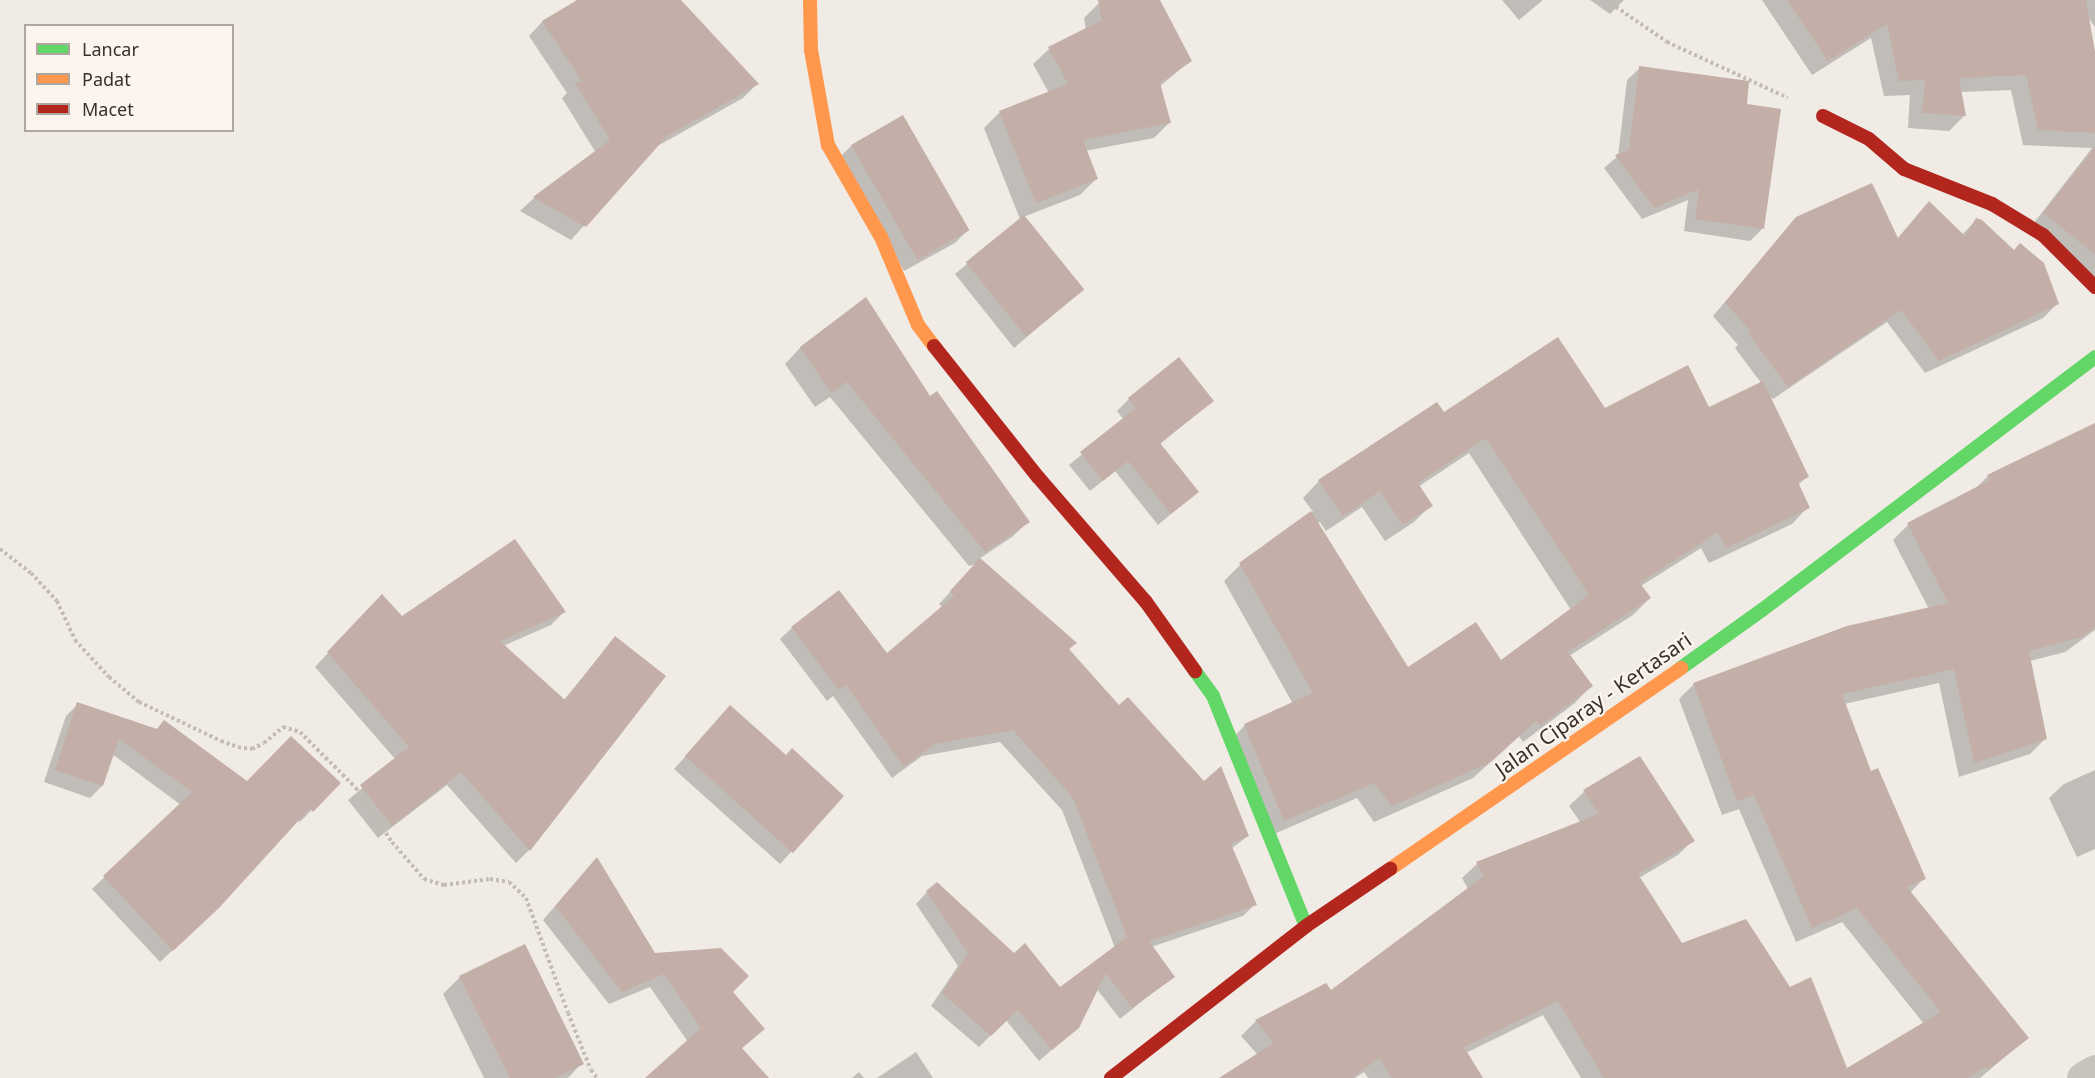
<!DOCTYPE html>
<html>
<head>
<meta charset="utf-8">
<style>
  body { margin:0 }
  #map { position:relative; width:2095px; height:1078px; overflow:hidden; background:#f0ebe5; font-family:"Noto Sans",sans-serif }
  div>[style] { position:absolute }
  [style*='--x'] { left:calc(var(--x)*1px); top:calc(var(--y)*1px); width:calc(var(--w)*1px); rotate:calc(var(--a)*1deg) }
  .shadow>* { inset:0; background:#0003 }
  .building>* { inset:0; background:#c3afa7; transform-origin:0 0 }
  .path>* { height:4px; margin-top:-2px; transform-origin:0; background:repeating-linear-gradient(90deg,#c2bbb6 0 3px,transparent 0 6px) }
  .street>* { height:33px; margin:-16.5px; padding:0 16.5px; transform-origin:16.5px; border-radius:16.5px; background:#c9c3be }
  .fast>* { height:14px; margin:-7px; padding:0 7px; transform-origin:7px; border-radius:7px; background:#63d668 }
  .slow>* { height:14px; margin:-7px; padding:0 7px; transform-origin:7px; border-radius:7px; background:#ff974d }
  .jam>* { height:14px; margin:-7px; padding:0 7px; transform-origin:7px; border-radius:7px; background:#b3261e }
  span { translate:-50% -50%; white-space:nowrap; text-align:center; line-height:1.15; -webkit-text-stroke:4.5px #fbf5ee; paint-order:stroke }
  .street-label { font-size:21px; color:#3b302b }
  .legend { position:absolute; left:24px; top:24px; width:210px; height:108px; box-sizing:border-box; background:#fbf5ee; border:2px solid #aea6a0; margin:0; padding:8px 10px; list-style:none; font-size:18px; color:#3b302b }
  .legend li { display:flex; align-items:center; gap:12px; height:30px }
  .legend b { width:30px; border:2px solid #aea6a0 }
</style>
</head>
<body>
<div id="map">
  <div class="shadow">
    <i style="clip-path:polygon(580px 0,656px 0,757px 84px,743px 98px,654px 148px,571px 240px,520px 211px,534px 198px,596px 153px,562px 98px,567px 93px,529px 36px,542px 22px)"></i>
    <i style="clip-path:polygon(1102px 0,1158px 0,1190px 61px,1159px 87px,1170px 122px,1154px 138px,1085px 151px,1096px 179px,1080px 195px,1023px 217px,1082px 290px,1014px 348px,955px 274px,1020px 219px,984px 128px,1000px 112px,1049px 93px,1033px 64px,1049px 49px,1086px 30px,1084px 18px)"></i>
    <i style="clip-path:polygon(1502px 0,1543px 0,1519px 20px)"></i>
    <i style="clip-path:polygon(1590px 0,1624px 0,1610px 14px)"></i>
    <i style="clip-path:polygon(1762px 0,2095px 0,2095px 27px,2087px 16px,2095px 60px,2095px 282px,2029px 229px,2092px 148px,2023px 145px,2011px 90px,1960px 92px,1964px 116px,1949px 131px,1908px 128px,1910px 95px,1884px 96px,1871px 38px,1812px 75px)"></i>
    <i style="clip-path:polygon(1640px 68px,1762px 229px,1750px 241px,1684px 231px,1688px 200px,1642px 219px,1604px 168px,1618px 156px,1627px 80px)"></i>
    <i style="clip-path:polygon(852px 145px,967px 231px,955px 243px,904px 271px,840px 157px)"></i>
    <i style="clip-path:polygon(evenodd,1929px 204px,1962px 235px,1976px 220px,2057px 304px,2043px 318px,1925px 373px,1887px 322px,1773px 399px,1767px 394px,1807px 477px,1798px 485px,1808px 507px,1792px 524px,1709px 563px,1701px 548px,1641px 586px,1650px 598px,1633px 615px,1569px 656px,1591px 686px,1575px 703px,1523px 742px,1519px 736px,1473px 778px,1374px 822px,1357px 798px,1267px 837px,1229px 742px,1245px 725px,1293px 704px,1224px 581px,1240px 565px,1313px 512px,1303px 498px,1319px 481px,1443px 414px,1708px 409px,1762px 384px,1735px 348px,1738px 345px,1713px 316px,1797px 218px,1897px 239px,1929px 204px,1469px 453px,1571px 610px,1500px 662px,1408px 669px,1317px 524px,1320px 522px,1326px 531px,1362px 507px,1385px 541px,1414px 522px,1431px 505px,1418px 487px,1469px 453px)"></i>
    <i style="clip-path:polygon(866px 300px,930px 398px,1028px 522px,1012px 537px,979px 559px,1119px 707px,1248px 836px,1231px 849px,1255px 904px,1243px 916px,1151px 947px,1173px 976px,1120px 1019px,1096px 988px,1078px 1027px,1039px 1061px,1006px 1020px,979px 1047px,931px 1006px,958px 966px,916px 904px,927px 892px,1060px 989px,1115px 948px,1062px 810px,1000px 742px,922px 756px,892px 778px,833px 696px,827px 701px,780px 639px,792px 628px,887px 655px,943px 608px,939px 604px,976px 564px,969px 566px,830px 397px,815px 407px,785px 364px,800px 348px)"></i>
    <i style="clip-path:polygon(1129px 399px,1212px 401px,1159px 445px,1197px 492px,1158px 525px,1115px 471px,1090px 491px,1069px 465px,1124px 420px,1117px 411px)"></i>
    <i style="clip-path:polygon(2095px 424px,2095px 630px,2065px 652px,2030px 661px,2045px 739px,2030px 754px,1959px 777px,1939px 683px,1844px 704px,1870px 773px,1924px 878px,1910px 893px,2027px 1038px,1980px 1078px,1581px 1078px,1543px 1015px,1466px 1053px,1481px 1078px,1368px 1078px,1364px 1072px,1355px 1078px,1223px 1078px,1258px 1055px,1241px 1036px,1256px 1021px,1330px 992px,1468px 889px,1462px 878px,1477px 864px,1581px 823px,1569px 806px,1584px 792px,1693px 840px,1678px 855px,1639px 878px,1682px 945px,1846px 1071px,1924px 1024px,1842px 922px,1796px 942px,1739px 809px,1722px 815px,1679px 699px,1694px 684px,1929px 609px,1893px 540px,1908px 525px,1974px 490px,1988px 476px)"></i>
    <i style="clip-path:polygon(369px 609px,402px 618px,564px 612px,551px 625px,503px 646px,563px 701px,615px 638px,664px 676px,529px 850px,516px 863px,447px 785px,378px 838px,348px 800px,396px 760px,315px 667px)"></i>
    <i style="clip-path:polygon(78px 704px,155px 731px,164px 722px,247px 783px,338px 783px,300px 822px,297px 820px,205px 920px,160px 962px,92px 889px,181px 805px,112px 754px,102px 786px,90px 798px,44px 782px,66px 716px)"></i>
    <i style="clip-path:polygon(730px 707px,786px 757px,842px 797px,780px 864px,674px 769px)"></i>
    <i style="clip-path:polygon(2095px 770px,2095px 849px,2077px 857px,2049px 798px,2064px 784px)"></i>
    <i style="clip-path:polygon(584px 873px,654px 954px,731px 992px,763px 1029px,741px 1049px,767px 1078px,647px 1078px,688px 1042px,650px 987px,609px 1004px,543px 920px)"></i>
    <i style="clip-path:polygon(460px 977px,582px 1063px,568px 1078px,484px 1078px,443px 994px)"></i>
    <i style="clip-path:polygon(916px 1052px,933px 1078px,877px 1078px)"></i>
    <i style="clip-path:polygon(859px 1072px,864px 1078px,852px 1078px)"></i>
  </div>
  <div class="building">
    <i style="clip-path:polygon(577px 0,681px 0,759px 84px,667px 136px,586px 227px,533px 197px,610px 140px,575px 83px,582px 81px,542px 21px)"></i>
    <i style="clip-path:polygon(1098px 0,1160px 0,1192px 61px,1160px 83px,1171px 123px,1083px 140px,1098px 179px,1036px 203px,999px 111px,1068px 84px,1048px 47px,1102px 20px)"></i>
    <i style="clip-path:polygon(1787px 0,2086px 0,2095px 52px,2095px 133px,2038px 130px,2026px 75px,1959px 78px,1966px 116px,1922px 113px,1925px 80px,1899px 81px,1887px 24px,1828px 61px)"></i>
    <i style="clip-path:polygon(1639px 66px,1749px 81px,1747px 104px,1781px 109px,1764px 229px,1695px 219px,1699px 189px,1654px 208px,1615px 155px,1629px 150px)"></i>
    <i style="left:903px;top:115px;width:133px;height:60px;rotate:60deg"></i>
    <i style="clip-path:polygon(2095px 147px,2095px 254px,2043px 213px)"></i>
    <i style="clip-path:polygon(1872px 183px,1898px 238px,1929px 201px,1965px 236px,1976px 218px,1982px 220px,2014px 250px,2020px 243px,2044px 263px,2059px 304px,1939px 361px,1901px 310px,1788px 387px,1748px 333px,1751px 332px,1725px 302px,1796px 217px)"></i>
    <i style="left:1024px;top:215px;width:96px;height:75px;rotate:51deg"></i>
    <i style="clip-path:polygon(866px 297px,930px 396px,937px 391px,1030px 522px,985px 552px,847px 382px,831px 393px,800px 347px)"></i>
    <i style="clip-path:polygon(1558px 337px,1605px 408px,1688px 365px,1709px 407px,1763px 381px,1809px 477px,1798px 482px,1810px 508px,1726px 548px,1718px 532px,1640px 583px,1651px 598px,1568px 652px,1593px 686px,1540px 726px,1536px 721px,1491px 762px,1392px 806px,1374px 783px,1284px 821px,1244px 724px,1313px 693px,1239px 563px,1311px 511px,1408px 667px,1476px 622px,1501px 660px,1589px 595px,1486px 438px,1418px 483px,1433px 506px,1403px 525px,1380px 491px,1343px 516px,1318px 480px,1437px 402px,1444px 412px)"></i>
    <i style="clip-path:polygon(1179px 357px,1214px 401px,1160px 443px,1199px 492px,1171px 514px,1128px 461px,1103px 481px,1080px 452px,1136px 408px,1128px 398px)"></i>
    <i style="clip-path:polygon(2095px 423px,2095px 627px,2082px 637px,2029px 651px,2047px 739px,1974px 763px,1954px 669px,1842px 694px,1871px 771px,1878px 768px,1926px 879px,1907px 887px,2029px 1038px,1988px 1070px,1985px 1067px,1967px 1078px,1604px 1078px,1558px 1001px,1464px 1047px,1483px 1078px,1392px 1078px,1379px 1058px,1352px 1078px,1219px 1078px,1274px 1043px,1255px 1020px,1326px 983px,1331px 990px,1484px 876px,1476px 862px,1599px 814px,1583px 790px,1640px 756px,1695px 841px,1638px 874px,1682px 943px,1746px 919px,1790px 987px,1811px 977px,1847px 1068px,1941px 1012px,1857px 908px,1812px 928px,1754px 795px,1737px 801px,1693px 683px,1847px 626px,1948px 603px,1907px 523px,1990px 480px,1987px 475px)"></i>
    <i style="clip-path:polygon(515px 539px,566px 612px,500px 641px,565px 700px,615px 636px,666px 676px,530px 851px,461px 772px,392px 826px,360px 785px,409px 747px,327px 652px,382px 594px,402px 616px)"></i>
    <i style="clip-path:polygon(980px 558px,1077px 643px,1069px 649px,1119px 705px,1128px 697px,1204px 781px,1221px 766px,1249px 836px,1231px 844px,1257px 905px,1149px 941px,1175px 977px,1132px 1008px,1106px 973px,1079px 1028px,1052px 1050px,1018px 1010px,991px 1036px,942px 993px,968px 953px,926px 891px,937px 882px,1014px 953px,1025px 943px,1060px 987px,1127px 937px,1073px 798px,1013px 730px,935px 744px,904px 767px,846px 685px,839px 690px,791px 627px,839px 590px,887px 653px,954px 596px,950px 591px)"></i>
    <i style="clip-path:polygon(77px 702px,157px 729px,164px 720px,247px 781px,291px 736px,341px 783px,313px 812px,310px 808px,219px 908px,173px 951px,103px 876px,192px 792px,119px 739px,103px 786px,55px 770px)"></i>
    <i style="clip-path:polygon(730px 705px,786px 755px,792px 748px,844px 796px,793px 853px,685px 756px)"></i>
    <i style="clip-path:polygon(597px 857px,655px 953px,721px 948px,749px 976px,733px 992px,765px 1029px,742px 1048px,769px 1078px,645px 1078px,701px 1028px,664px 974px,622px 992px,555px 906px)"></i>
    <i style="clip-path:polygon(525px 944px,584px 1064px,555px 1078px,510px 1078px,459px 976px)"></i>
  </div>
  <div class="path">
    <i style="--x:1606;--y:0;--w:74;--a:34.5"></i>
    <i style="--x:1667;--y:42;--w:133;--a:24.8"></i>
    <i style="--x:0;--y:549;--w:39;--a:38"></i>
    <i style="--x:31;--y:573;--w:38;--a:47"></i>
    <i style="--x:57;--y:601;--w:43;--a:65.2"></i>
    <i style="--x:75;--y:640;--w:50;--a:47.4"></i>
    <i style="--x:109;--y:677;--w:39;--a:40"></i>
    <i style="--x:139;--y:702;--w:91;--a:25.4"></i>
    <i style="--x:221;--y:741;--w:18;--a:19"></i>
    <i style="--x:238;--y:747;--w:14;--a:8"></i>
    <i style="--x:252;--y:749;--w:13;--a:-27"></i>
    <i style="--x:264;--y:743;--w:25;--a:-40"></i>
    <i style="--x:283;--y:727;--w:18;--a:16"></i>
    <i style="--x:300;--y:732;--w:79;--a:45"></i>
    <i style="--x:356;--y:788;--w:65;--a:56.3"></i>
    <i style="--x:392;--y:842;--w:49;--a:49.1"></i>
    <i style="--x:424;--y:879;--w:21;--a:17"></i>
    <i style="--x:444;--y:885;--w:46;--a:-7.4"></i>
    <i style="--x:490;--y:879;--w:19;--a:9"></i>
    <i style="--x:509;--y:882;--w:23;--a:43"></i>
    <i style="--x:526;--y:898;--w:122;--a:69.9"></i>
    <i style="--x:568;--y:1013;--w:61;--a:68"></i>
    <i style="--x:591;--y:1070;--w:10;--a:53"></i>
  </div>
  <div class="street">
    <i style="--x:2083;--y:1078;--w:14;--a:-30"></i>
  </div>
  <div class="fast">
    <i style="--x:1681;--y:668;--w:100;--a:-35.6"></i>
    <i style="--x:1762;--y:610;--w:418;--a:-37.2"></i>
    <i style="--x:1195;--y:671;--w:31;--a:54"></i>
    <i style="--x:1213;--y:696;--w:248;--a:68"></i>
  </div>
  <div class="slow">
    <i style="--x:810;--y:0;--w:50;--a:88.9"></i>
    <i style="--x:811;--y:50;--w:97;--a:79.9"></i>
    <i style="--x:828;--y:145;--w:106;--a:60.1"></i>
    <i style="--x:881;--y:237;--w:95;--a:67.2"></i>
    <i style="--x:918;--y:325;--w:26;--a:53"></i>
    <i style="--x:1390;--y:869;--w:354;--a:-34.6"></i>
  </div>
  <div class="jam">
    <i style="--x:1823;--y:116;--w:51;--a:26.6"></i>
    <i style="--x:1869;--y:139;--w:46;--a:40.6"></i>
    <i style="--x:1904;--y:169;--w:95;--a:21.7"></i>
    <i style="--x:1992;--y:204;--w:60;--a:31.3"></i>
    <i style="--x:2043;--y:235;--w:74;--a:45"></i>
    <i style="--x:934;--y:346;--w:167;--a:51.6"></i>
    <i style="--x:1038;--y:477;--w:165;--a:49.2"></i>
    <i style="--x:1146;--y:602;--w:85;--a:54.6"></i>
    <i style="--x:1111;--y:1078;--w:247;--a:-37.9"></i>
    <i style="--x:1306;--y:926;--w:102;--a:-34.2"></i>
  </div>
  <div class="street-label">
    <span style="left:1593px;top:704px;rotate:-35deg">Jalan Ciparay - Kertasari</span>
  </div>
  <ul class="legend">
  <li><b style="height:8px;background:#63d668"></b>Lancar</li>
  <li><b style="height:8px;background:#ff974d"></b>Padat</li>
  <li><b style="height:8px;background:#b3261e"></b>Macet</li>
  </ul>
</div>
</body>
</html>
